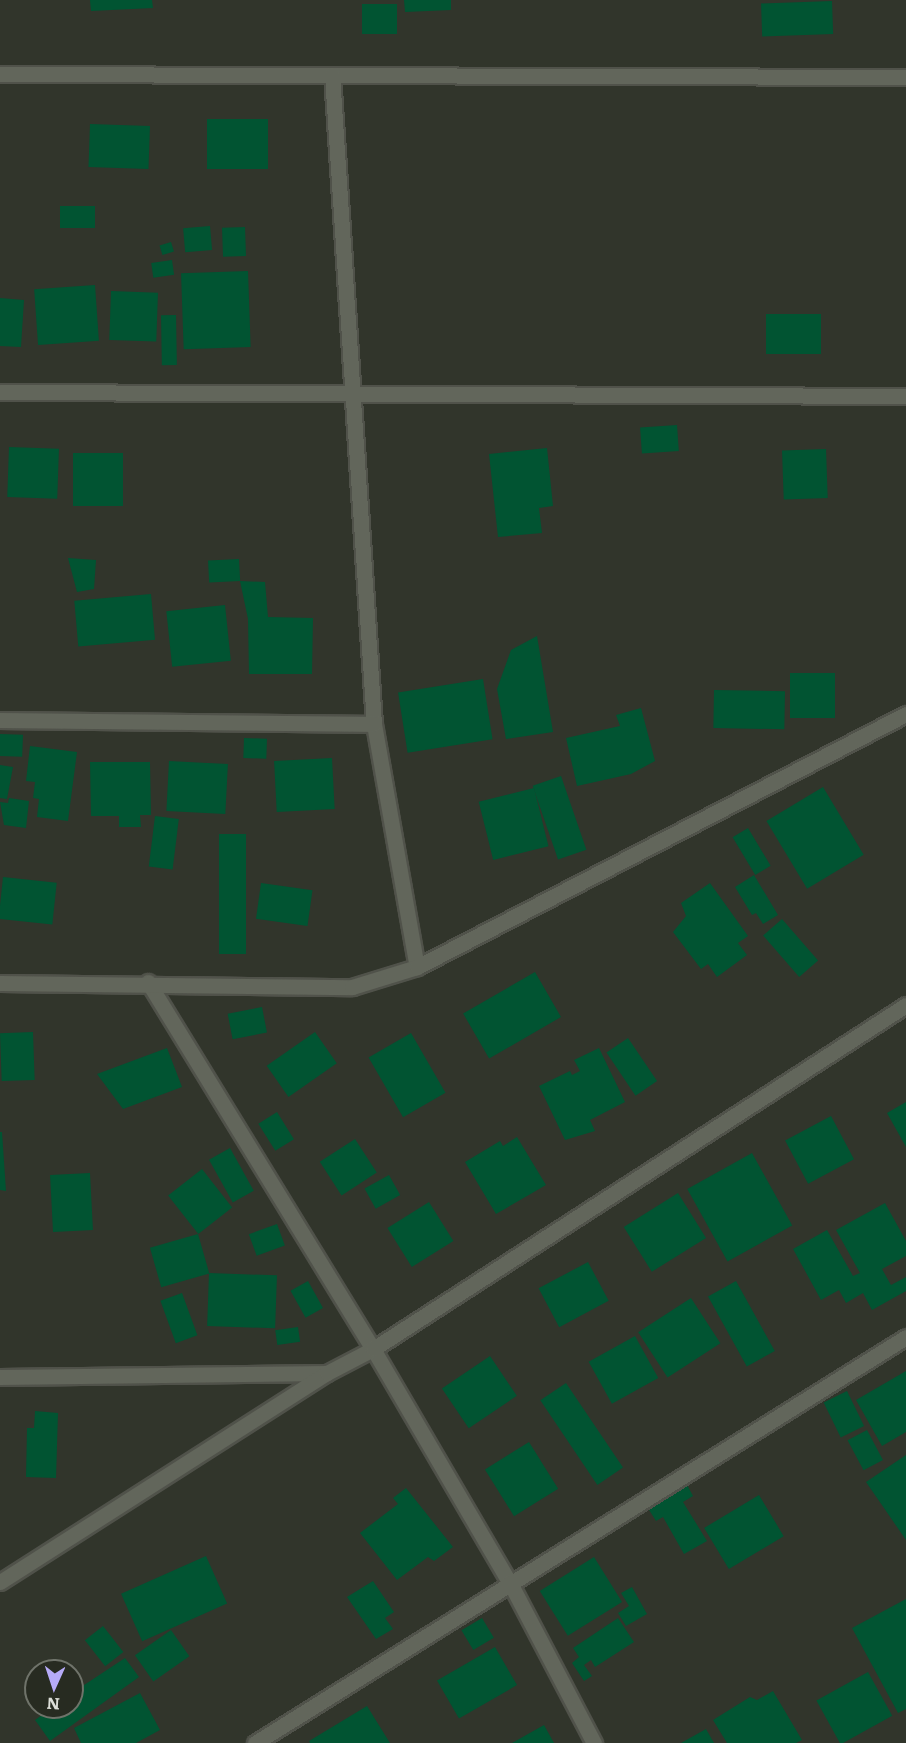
<!DOCTYPE html>
<html>
<head>
<meta charset="utf-8">
<style>
  body { margin:0 }
  #map { position:relative; width:906px; height:1743px; overflow:hidden; background:#31352b; font-family:Literata,serif }
  div>[style] { position:absolute }
  [style*='--x'] { left:calc(var(--x)*1px); top:calc(var(--y)*1px); width:calc(var(--w)*1px); rotate:calc(var(--a)*1deg) }
  .building>* { inset:0; background:#015432; transform-origin:0 0 }
  .roads { filter:drop-shadow(2px 0 #50524a) drop-shadow(-2px 0 #50524a) drop-shadow(0 2px #50524a) drop-shadow(0 -2px #50524a) }
  .street>* { height:15px; margin:-7.5px; padding:0 7.5px; transform-origin:7.5px; border-radius:7.5px; background:#62665b }
  span { translate:-50% -50%; white-space:nowrap; text-align:center; line-height:1.15; -webkit-text-stroke:4.5px #272b21; paint-order:stroke }
  .north { position:absolute; left:24px; top:1659px; width:60px; height:60px; box-sizing:border-box; background:#272b21; border:2px solid #6f736a; border-radius:50%; rotate:183deg; font-size:16px; font-weight:700; line-height:24px; text-align:center; color:#dcded8 }
  .north::after { content:''; display:block; margin:auto; width:21px; height:27px; background:#b6abf8; clip-path:polygon(50% 0,100% 100%,50% 72%,0 100%) }
</style>
</head>
<body>
<div id="map">
  <div class="building">
    <i style="clip-path:polygon(90px 0,152px 0,153px 8px,91px 11px)"></i>
    <i style="clip-path:polygon(404px 0,451px 0,451px 10px,405px 12px)"></i>
    <i style="left:832px;top:1px;width:33px;height:71px;rotate:88deg"></i>
    <i style="left:362px;top:4px;width:35px;height:30px"></i>
    <i style="left:207px;top:119px;width:61px;height:50px"></i>
    <i style="left:90px;top:124px;width:60px;height:43px;rotate:2deg"></i>
    <i style="left:95px;top:206px;width:22px;height:35px;rotate:90deg"></i>
    <i style="left:210px;top:226px;width:24px;height:27px;rotate:85deg"></i>
    <i style="left:245px;top:227px;width:29px;height:23px;rotate:88deg"></i>
    <i style="left:171px;top:242px;width:10px;height:12px;rotate:73deg"></i>
    <i style="left:172px;top:260px;width:15px;height:21px;rotate:82deg"></i>
    <i style="left:248px;top:271px;width:76px;height:67px;rotate:88deg"></i>
    <i style="left:95px;top:285px;width:56px;height:61px;rotate:86deg"></i>
    <i style="left:111px;top:291px;width:47px;height:49px;rotate:2deg"></i>
    <i style="clip-path:polygon(0 298px,24px 300px,21px 347px,0 346px)"></i>
    <i style="left:766px;top:314px;width:55px;height:40px"></i>
    <i style="left:176px;top:315px;width:50px;height:15px;rotate:89deg"></i>
    <i style="left:677px;top:425px;width:26px;height:37px;rotate:86deg"></i>
    <i style="left:9px;top:447px;width:50px;height:50px;rotate:2deg"></i>
    <i style="clip-path:polygon(547px 448px,553px 506px,539px 508px,542px 533px,498px 537px,489px 454px)"></i>
    <i style="left:826px;top:449px;width:49px;height:44px;rotate:88deg"></i>
    <i style="left:73px;top:453px;width:50px;height:53px"></i>
    <i style="clip-path:polygon(68px 558px,96px 560px,94px 589px,77px 592px)"></i>
    <i style="left:239px;top:559px;width:22px;height:31px;rotate:87deg"></i>
    <i style="clip-path:polygon(240px 581px,265px 582px,268px 617px,313px 618px,312px 674px,249px 674px,248px 619px)"></i>
    <i style="left:151px;top:594px;width:46px;height:77px;rotate:85deg"></i>
    <i style="left:225px;top:605px;width:56px;height:59px;rotate:84deg"></i>
    <i style="clip-path:polygon(537px 636px,553px 732px,506px 739px,497px 689px,511px 650px)"></i>
    <i style="left:790px;top:673px;width:45px;height:45px"></i>
    <i style="left:483px;top:679px;width:61px;height:86px;rotate:81deg"></i>
    <i style="left:714px;top:690px;width:71px;height:38px;rotate:1deg"></i>
    <i style="clip-path:polygon(641px 708px,655px 761px,631px 774px,577px 786px,566px 738px,620px 726px,616px 715px)"></i>
    <i style="left:0;top:734px;width:23px;height:22px;rotate:2deg"></i>
    <i style="left:244px;top:738px;width:23px;height:20px;rotate:2deg"></i>
    <i style="clip-path:polygon(30px 746px,77px 752px,68px 821px,37px 817px,39px 799px,33px 798px,35px 782px,26px 781px)"></i>
    <i style="left:332px;top:758px;width:51px;height:58px;rotate:87deg"></i>
    <i style="left:169px;top:761px;width:59px;height:50px;rotate:3deg"></i>
    <i style="clip-path:polygon(90px 762px,150px 762px,151px 815px,140px 815px,141px 827px,119px 827px,119px 816px,91px 816px)"></i>
    <i style="clip-path:polygon(0 765px,13px 767px,7px 799px,0 798px)"></i>
    <i style="left:561px;top:776px;width:78px;height:30px;rotate:71deg"></i>
    <i style="left:823px;top:787px;width:79px;height:66px;rotate:59deg"></i>
    <i style="left:534px;top:788px;width:60px;height:57px;rotate:76deg"></i>
    <i style="clip-path:polygon(9px 798px,29px 801px,26px 828px,4px 825px,0 802px,8px 803px)"></i>
    <i style="left:155px;top:816px;width:24px;height:51px;rotate:7deg"></i>
    <i style="left:748px;top:828px;width:44px;height:18px;rotate:59deg"></i>
    <i style="left:219px;top:834px;width:27px;height:120px"></i>
    <i style="clip-path:polygon(754px 875px,778px 915px,763px 924px,756px 913px,752px 915px,735px 887px)"></i>
    <i style="left:3px;top:877px;width:54px;height:42px;rotate:6deg"></i>
    <i style="left:261px;top:883px;width:52px;height:36px;rotate:8deg"></i>
    <i style="clip-path:polygon(710px 883px,748px 936px,738px 943px,747px 955px,717px 977px,708px 964px,701px 969px,673px 932px,686px 916px,681px 903px)"></i>
    <i style="left:782px;top:919px;width:55px;height:25px;rotate:49deg"></i>
    <i style="left:535px;top:972px;width:52px;height:83px;rotate:60deg"></i>
    <i style="left:262px;top:1007px;width:26px;height:35px;rotate:79deg"></i>
    <i style="left:33px;top:1032px;width:48px;height:33px;rotate:88deg"></i>
    <i style="left:315px;top:1032px;width:38px;height:59px;rotate:55deg"></i>
    <i style="left:411px;top:1033px;width:69px;height:49px;rotate:60deg"></i>
    <i style="left:628px;top:1038px;width:52px;height:26px;rotate:56deg"></i>
    <i style="clip-path:polygon(167px 1048px,182px 1087px,123px 1109px,97px 1074px)"></i>
    <i style="clip-path:polygon(599px 1048px,625px 1102px,590px 1120px,595px 1131px,565px 1140px,539px 1086px,570px 1071px,572px 1075px,580px 1071px,574px 1060px)"></i>
    <i style="clip-path:polygon(906px 1102px,906px 1147px,887px 1113px)"></i>
    <i style="left:277px;top:1112px;width:32px;height:22px;rotate:58deg"></i>
    <i style="left:831px;top:1116px;width:49px;height:52px;rotate:62deg"></i>
    <i style="clip-path:polygon(0 1132px,2px 1132px,6px 1191px,0 1190px)"></i>
    <i style="clip-path:polygon(517px 1137px,546px 1185px,496px 1214px,465px 1162px,500px 1141px,503px 1146px)"></i>
    <i style="left:355px;top:1139px;width:40px;height:42px;rotate:57deg"></i>
    <i style="left:230px;top:1148px;width:49px;height:24px;rotate:61deg"></i>
    <i style="left:752px;top:1153px;width:83px;height:74px;rotate:61deg"></i>
    <i style="left:202px;top:1169px;width:49px;height:43px;rotate:52deg"></i>
    <i style="left:90px;top:1173px;width:57px;height:40px;rotate:87deg"></i>
    <i style="left:389px;top:1175px;width:23px;height:28px;rotate:61deg"></i>
    <i style="left:678px;top:1193px;width:53px;height:64px;rotate:58deg"></i>
    <i style="left:429px;top:1202px;width:46px;height:49px;rotate:58deg"></i>
    <i style="clip-path:polygon(885px 1203px,906px 1241px,906px 1256px,882px 1269px,891px 1285px,906px 1277px,906px 1291px,872px 1310px,863px 1293px,846px 1303px,839px 1290px,821px 1300px,793px 1249px,827px 1230px,853px 1276px,860px 1273px,836px 1230px)"></i>
    <i style="left:277px;top:1224px;width:23px;height:30px;rotate:70deg"></i>
    <i style="left:198px;top:1234px;width:41px;height:50px;rotate:74deg"></i>
    <i style="left:588px;top:1262px;width:44px;height:56px;rotate:62deg"></i>
    <i style="left:209px;top:1273px;width:68px;height:53px;rotate:2deg"></i>
    <i style="left:308px;top:1281px;width:31px;height:20px;rotate:61deg"></i>
    <i style="left:736px;top:1281px;width:80px;height:32px;rotate:61deg"></i>
    <i style="left:182px;top:1293px;width:45px;height:23px;rotate:70deg"></i>
    <i style="left:691px;top:1298px;width:54px;height:63px;rotate:57deg"></i>
    <i style="left:298px;top:1327px;width:15px;height:23px;rotate:82deg"></i>
    <i style="left:635px;top:1336px;width:48px;height:53px;rotate:61deg"></i>
    <i style="left:490px;top:1356px;width:48px;height:58px;rotate:56deg"></i>
    <i style="clip-path:polygon(906px 1371px,906px 1432px,882px 1446px,856px 1400px)"></i>
    <i style="left:566px;top:1383px;width:102px;height:31px;rotate:56deg"></i>
    <i style="left:847px;top:1391px;width:39px;height:26px;rotate:64deg"></i>
    <i style="clip-path:polygon(35px 1411px,58px 1413px,56px 1478px,26px 1477px,27px 1428px,34px 1428px)"></i>
    <i style="left:867px;top:1430px;width:34px;height:22px;rotate:62deg"></i>
    <i style="left:529px;top:1442px;width:55px;height:52px;rotate:58deg"></i>
    <i style="clip-path:polygon(906px 1455px,906px 1540px,866px 1482px)"></i>
    <i style="clip-path:polygon(685px 1481px,693px 1496px,683px 1502px,707px 1541px,684px 1554px,663px 1517px,656px 1521px,646px 1505px)"></i>
    <i style="clip-path:polygon(406px 1488px,453px 1547px,434px 1561px,428px 1557px,397px 1580px,360px 1533px,398px 1504px,393px 1498px)"></i>
    <i style="left:759px;top:1495px;width:48px;height:64px;rotate:59deg"></i>
    <i style="left:206px;top:1556px;width:52px;height:93px;rotate:66deg"></i>
    <i style="left:594px;top:1557px;width:53px;height:64px;rotate:58deg"></i>
    <i style="clip-path:polygon(373px 1581px,394px 1612px,385px 1618px,393px 1629px,376px 1639px,347px 1597px)"></i>
    <i style="clip-path:polygon(632px 1587px,647px 1614px,626px 1626px,618px 1613px,629px 1606px,621px 1593px)"></i>
    <i style="clip-path:polygon(906px 1599px,906px 1709px,898px 1713px,852px 1628px)"></i>
    <i style="left:482px;top:1618px;width:23px;height:24px;rotate:59deg"></i>
    <i style="clip-path:polygon(618px 1618px,634px 1642px,595px 1667px,591px 1660px,584px 1665px,592px 1676px,584px 1681px,572px 1663px,579px 1657px,573px 1648px)"></i>
    <i style="left:103px;top:1626px;width:33px;height:23px;rotate:52deg"></i>
    <i style="left:171px;top:1630px;width:32px;height:44px;rotate:55deg"></i>
    <i style="left:495px;top:1647px;width:44px;height:67px;rotate:60deg"></i>
    <i style="clip-path:polygon(125px 1658px,139px 1677px,50px 1741px,35px 1720px,53px 1707px,72px 1707px,72px 1693px)"></i>
    <i style="left:868px;top:1672px;width:50px;height:59px;rotate:61deg"></i>
    <i style="clip-path:polygon(773px 1691px,802px 1740px,796px 1743px,727px 1743px,713px 1720px,750px 1697px,757px 1700px)"></i>
    <i style="clip-path:polygon(140px 1693px,160px 1730px,136px 1743px,81px 1743px,74px 1728px)"></i>
    <i style="clip-path:polygon(367px 1706px,390px 1743px,310px 1743px,309px 1741px)"></i>
    <i style="clip-path:polygon(544px 1725px,554px 1743px,512px 1743px)"></i>
    <i style="clip-path:polygon(706px 1729px,714px 1743px,681px 1743px)"></i>
  </div>
  <div class="roads">
    <div class="street">
      <i style="--x:0;--y:74;--w:906;--a:0.19"></i>
      <i style="--x:332;--y:75;--w:650;--a:86.3"></i>
      <i style="--x:374;--y:724;--w:247;--a:80"></i>
      <i style="--x:0;--y:392;--w:906;--a:0.25"></i>
      <i style="--x:0;--y:720;--w:374;--a:0.6"></i>
      <i style="--x:148;--y:982;--w:430;--a:58.5"></i>
      <i style="--x:373;--y:1349;--w:271;--a:59.7"></i>
      <i style="--x:510;--y:1583;--w:181;--a:62.3"></i>
      <i style="--x:0;--y:983;--w:352;--a:0.7"></i>
      <i style="--x:352;--y:987;--w:68;--a:-17.1"></i>
      <i style="--x:417;--y:967;--w:551;--a:-27.36"></i>
      <i style="--x:0;--y:1377;--w:327;--a:-0.7"></i>
      <i style="--x:0;--y:1582;--w:388;--a:-32.6"></i>
      <i style="--x:327;--y:1373;--w:52;--a:-27.6"></i>
      <i style="--x:373;--y:1349;--w:634;--a:-32.84"></i>
      <i style="--x:255;--y:1743;--w:767;--a:-31.95"></i>
    </div>
  </div>
  <div class="north">N</div>
</div>
</body>
</html>
